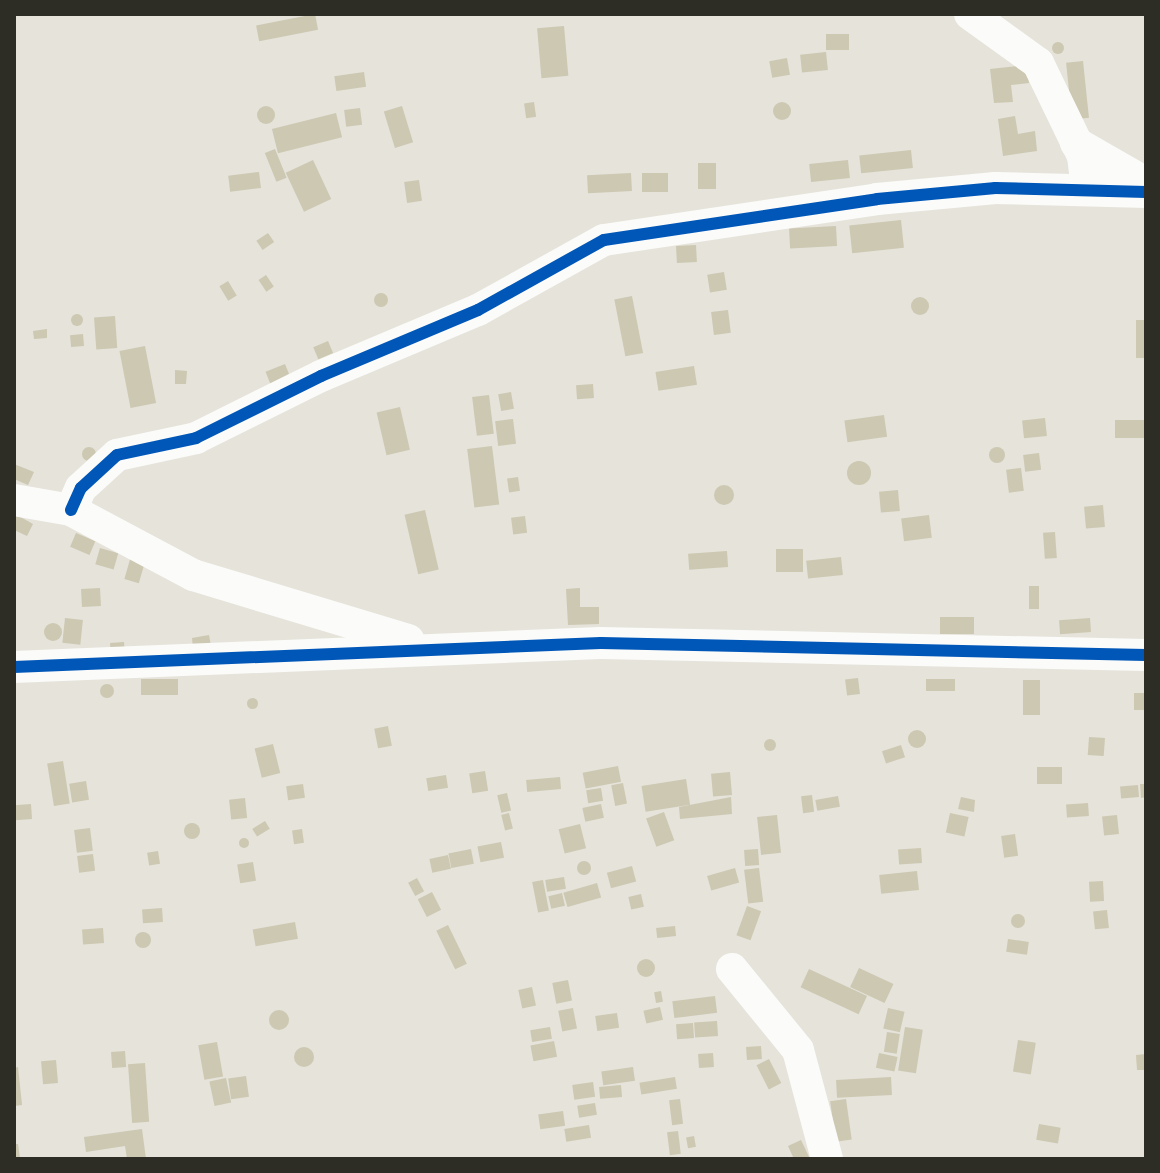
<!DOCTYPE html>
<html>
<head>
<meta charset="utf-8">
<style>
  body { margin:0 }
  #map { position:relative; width:1160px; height:1173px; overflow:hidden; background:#e5e3da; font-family:"Libre Baskerville",serif }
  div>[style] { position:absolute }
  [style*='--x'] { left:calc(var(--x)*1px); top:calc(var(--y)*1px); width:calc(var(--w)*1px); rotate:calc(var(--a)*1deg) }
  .building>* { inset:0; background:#cdc8b2; transform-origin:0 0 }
  .round { border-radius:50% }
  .minor>* { height:32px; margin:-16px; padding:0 16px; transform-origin:16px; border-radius:16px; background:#fbfbf9 }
  .cycleway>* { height:12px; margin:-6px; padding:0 6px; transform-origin:6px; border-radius:6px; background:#0057b8 }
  span { translate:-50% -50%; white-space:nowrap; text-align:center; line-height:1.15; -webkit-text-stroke:8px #eae6d5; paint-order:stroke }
  .frame { position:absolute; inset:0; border:16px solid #2d2c25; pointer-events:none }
</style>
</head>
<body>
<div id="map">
  <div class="building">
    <i style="left:315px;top:14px;width:16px;height:60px;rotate:79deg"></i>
    <i style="left:564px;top:26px;width:50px;height:27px;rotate:85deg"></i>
    <i style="left:826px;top:34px;width:23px;height:16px"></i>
    <i class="round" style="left:1052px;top:42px;width:12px;height:12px"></i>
    <i style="left:826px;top:52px;width:18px;height:26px;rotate:84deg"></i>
    <i style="left:787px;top:58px;width:17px;height:18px;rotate:80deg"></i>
    <i style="left:1083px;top:61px;width:57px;height:17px;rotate:84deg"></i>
    <i style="clip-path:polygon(1027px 65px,1029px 83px,1011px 85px,1013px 102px,994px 103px,990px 69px)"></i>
    <i style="left:364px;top:72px;width:15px;height:30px;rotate:82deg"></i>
    <i style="left:534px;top:102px;width:15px;height:10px;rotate:82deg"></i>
    <i class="round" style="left:773px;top:102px;width:18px;height:18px"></i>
    <i class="round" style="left:257px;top:106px;width:18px;height:18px"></i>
    <i style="left:402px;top:106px;width:38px;height:19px;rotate:73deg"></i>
    <i style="left:360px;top:108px;width:17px;height:16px;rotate:83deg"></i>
    <i style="left:336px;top:113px;width:25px;height:66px;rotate:76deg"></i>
    <i style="clip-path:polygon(1015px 116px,1018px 134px,1035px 131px,1037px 151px,1003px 156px,998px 119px)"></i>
    <i style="left:275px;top:149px;width:31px;height:11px;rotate:68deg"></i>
    <i style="left:911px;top:150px;width:18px;height:52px;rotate:84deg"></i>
    <i style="left:313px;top:160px;width:43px;height:30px;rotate:65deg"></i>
    <i style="left:848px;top:160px;width:18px;height:39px;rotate:84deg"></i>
    <i style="left:698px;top:163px;width:18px;height:26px"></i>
    <i style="left:259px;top:172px;width:16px;height:31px;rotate:83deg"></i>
    <i style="left:631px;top:173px;width:18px;height:44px;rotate:87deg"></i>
    <i style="left:642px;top:173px;width:26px;height:19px"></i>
    <i style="left:419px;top:180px;width:21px;height:15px;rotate:82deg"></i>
    <i style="left:901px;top:220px;width:28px;height:52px;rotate:84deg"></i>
    <i style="left:836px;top:226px;width:20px;height:47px;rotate:87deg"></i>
    <i style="left:268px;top:233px;width:11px;height:14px;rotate:56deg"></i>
    <i style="left:696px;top:245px;width:17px;height:20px;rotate:87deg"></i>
    <i style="left:724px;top:272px;width:18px;height:17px;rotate:81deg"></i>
    <i style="left:266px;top:275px;width:14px;height:9px;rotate:56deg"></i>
    <i style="left:228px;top:281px;width:17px;height:10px;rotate:59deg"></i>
    <i class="round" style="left:374px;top:293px;width:14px;height:14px"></i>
    <i style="left:632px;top:296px;width:58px;height:18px;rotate:79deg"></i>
    <i class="round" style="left:911px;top:297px;width:18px;height:18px"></i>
    <i style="left:728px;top:310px;width:23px;height:17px;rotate:83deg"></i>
    <i class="round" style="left:71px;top:314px;width:12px;height:12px"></i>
    <i style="left:115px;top:316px;width:32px;height:21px;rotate:86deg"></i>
    <i style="left:1136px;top:320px;width:10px;height:38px"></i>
    <i style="clip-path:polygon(47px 329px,47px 338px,34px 339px,33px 331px)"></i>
    <i style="left:83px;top:334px;width:12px;height:13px;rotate:85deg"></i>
    <i style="left:328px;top:341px;width:13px;height:16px;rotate:67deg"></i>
    <i style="left:145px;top:346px;width:58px;height:26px;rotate:79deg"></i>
    <i style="left:285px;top:364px;width:16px;height:21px;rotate:68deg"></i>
    <i style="left:694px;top:366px;width:19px;height:39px;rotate:81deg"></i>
    <i style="clip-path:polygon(175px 370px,187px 371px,186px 384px,175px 384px)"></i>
    <i style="left:593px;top:384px;width:14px;height:17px;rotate:86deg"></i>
    <i style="left:511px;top:392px;width:17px;height:13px;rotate:80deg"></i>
    <i style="left:489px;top:395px;width:39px;height:17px;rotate:83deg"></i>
    <i style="left:400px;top:407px;width:44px;height:24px;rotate:77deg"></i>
    <i style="left:884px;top:415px;width:22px;height:40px;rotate:82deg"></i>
    <i style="left:1045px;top:418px;width:18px;height:23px;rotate:84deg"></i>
    <i style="left:513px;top:419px;width:25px;height:18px;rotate:83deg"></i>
    <i style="left:1146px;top:420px;width:18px;height:31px;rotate:90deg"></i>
    <i style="left:492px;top:446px;width:59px;height:25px;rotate:83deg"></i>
    <i class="round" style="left:82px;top:447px;width:14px;height:14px"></i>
    <i class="round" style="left:989px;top:447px;width:16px;height:16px"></i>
    <i style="left:1039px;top:453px;width:17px;height:16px;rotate:83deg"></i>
    <i class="round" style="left:847px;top:461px;width:24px;height:24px"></i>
    <i style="clip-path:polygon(14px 464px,34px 472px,28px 485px,14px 479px)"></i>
    <i style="left:1021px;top:468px;width:23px;height:15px;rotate:83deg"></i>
    <i style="left:518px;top:477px;width:14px;height:11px;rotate:82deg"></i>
    <i class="round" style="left:714px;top:485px;width:20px;height:20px"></i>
    <i style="left:898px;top:490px;width:21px;height:19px;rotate:85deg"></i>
    <i style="left:1103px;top:505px;width:22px;height:19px;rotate:85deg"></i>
    <i style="left:425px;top:510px;width:61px;height:21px;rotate:77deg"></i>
    <i style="clip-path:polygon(15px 514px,33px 524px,27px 536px,14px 530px)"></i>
    <i style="left:929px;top:515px;width:23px;height:28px;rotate:83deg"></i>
    <i style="left:525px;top:516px;width:17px;height:14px;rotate:83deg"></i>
    <i style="left:1055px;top:532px;width:26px;height:12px;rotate:86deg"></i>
    <i style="left:76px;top:533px;width:21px;height:15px;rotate:23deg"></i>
    <i style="left:100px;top:548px;width:19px;height:17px;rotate:16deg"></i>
    <i style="left:776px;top:549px;width:27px;height:23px"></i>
    <i style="left:727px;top:551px;width:16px;height:39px;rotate:86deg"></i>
    <i style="left:131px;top:556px;width:15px;height:24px;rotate:16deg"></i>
    <i style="left:841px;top:557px;width:18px;height:35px;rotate:84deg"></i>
    <i style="left:1029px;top:586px;width:10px;height:23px"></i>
    <i style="left:100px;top:588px;width:18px;height:19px;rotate:87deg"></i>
    <i style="clip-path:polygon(580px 588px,580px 607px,599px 607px,599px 624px,568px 625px,566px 589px)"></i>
    <i style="left:940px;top:617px;width:34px;height:17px"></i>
    <i style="left:65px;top:618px;width:18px;height:25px;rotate:6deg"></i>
    <i style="left:1090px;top:618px;width:14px;height:31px;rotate:86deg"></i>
    <i class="round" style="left:44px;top:623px;width:18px;height:18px"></i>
    <i style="clip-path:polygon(209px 635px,211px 646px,193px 648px,192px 638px)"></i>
    <i style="left:124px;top:642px;width:13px;height:14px;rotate:86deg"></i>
    <i style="left:858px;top:678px;width:16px;height:13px;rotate:83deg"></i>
    <i style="left:141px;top:679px;width:37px;height:16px"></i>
    <i style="left:955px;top:679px;width:12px;height:29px;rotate:90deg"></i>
    <i style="left:1040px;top:680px;width:35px;height:17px;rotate:90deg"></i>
    <i class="round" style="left:100px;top:684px;width:14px;height:14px"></i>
    <i style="left:1134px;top:693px;width:12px;height:17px"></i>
    <i class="round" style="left:246.5px;top:697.5px;width:11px;height:11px"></i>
    <i style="left:388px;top:726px;width:20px;height:14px;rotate:79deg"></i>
    <i class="round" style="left:908px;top:730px;width:18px;height:18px"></i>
    <i style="left:1089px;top:737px;width:16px;height:18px;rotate:4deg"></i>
    <i class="round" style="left:764px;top:739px;width:12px;height:12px"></i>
    <i style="left:273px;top:744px;width:30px;height:19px;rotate:76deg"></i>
    <i style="left:901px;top:745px;width:13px;height:20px;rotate:72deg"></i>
    <i style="left:63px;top:761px;width:43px;height:16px;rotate:81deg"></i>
    <i style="left:618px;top:766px;width:16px;height:36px;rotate:79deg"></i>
    <i style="left:1062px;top:767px;width:17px;height:25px;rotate:90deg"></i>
    <i style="left:485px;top:771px;width:20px;height:16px;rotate:81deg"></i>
    <i style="left:730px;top:772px;width:23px;height:19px;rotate:85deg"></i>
    <i style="left:446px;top:775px;width:13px;height:20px;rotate:81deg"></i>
    <i style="left:560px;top:777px;width:12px;height:34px;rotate:85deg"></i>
    <i style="left:686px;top:779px;width:26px;height:45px;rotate:81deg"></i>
    <i style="left:86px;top:781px;width:19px;height:17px;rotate:81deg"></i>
    <i style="left:623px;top:783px;width:21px;height:12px;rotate:79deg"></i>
    <i style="left:303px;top:784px;width:14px;height:17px;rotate:82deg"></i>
    <i style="clip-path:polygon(1140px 784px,1146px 784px,1146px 797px,1141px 798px)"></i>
    <i style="left:1138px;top:785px;width:12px;height:18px;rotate:85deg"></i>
    <i style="left:601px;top:788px;width:13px;height:15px;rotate:81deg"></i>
    <i style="left:507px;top:793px;width:18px;height:10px;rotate:77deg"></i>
    <i style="left:812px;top:795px;width:17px;height:11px;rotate:83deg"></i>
    <i style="left:838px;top:796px;width:11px;height:23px;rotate:80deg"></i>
    <i style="clip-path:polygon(731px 797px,732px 814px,680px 819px,679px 807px)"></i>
    <i style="clip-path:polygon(961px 797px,975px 800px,974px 812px,958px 809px)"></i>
    <i style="left:245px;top:798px;width:20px;height:16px;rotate:84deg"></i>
    <i style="left:1088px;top:803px;width:13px;height:22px;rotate:86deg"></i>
    <i style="left:31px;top:804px;width:15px;height:17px;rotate:86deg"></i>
    <i style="left:601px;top:804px;width:14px;height:19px;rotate:78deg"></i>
    <i style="left:664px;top:812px;width:30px;height:19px;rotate:70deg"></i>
    <i style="left:509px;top:813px;width:16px;height:8px;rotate:76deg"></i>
    <i style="left:950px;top:813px;width:19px;height:20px;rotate:12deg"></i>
    <i style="left:777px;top:815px;width:38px;height:20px;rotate:84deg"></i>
    <i style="left:1117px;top:815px;width:19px;height:15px;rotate:84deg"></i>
    <i style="left:265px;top:821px;width:9px;height:15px;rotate:58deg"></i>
    <i class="round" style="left:184px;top:823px;width:16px;height:16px"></i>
    <i style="left:580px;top:824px;width:25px;height:22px;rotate:76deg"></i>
    <i style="left:90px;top:828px;width:23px;height:16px;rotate:83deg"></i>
    <i style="left:302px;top:829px;width:14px;height:10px;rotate:82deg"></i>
    <i style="left:1015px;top:834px;width:22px;height:14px;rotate:82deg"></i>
    <i class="round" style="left:239px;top:838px;width:10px;height:10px"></i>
    <i style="left:501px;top:842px;width:16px;height:24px;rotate:79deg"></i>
    <i style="left:921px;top:848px;width:15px;height:23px;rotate:86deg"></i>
    <i style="left:471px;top:849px;width:15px;height:23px;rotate:79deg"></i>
    <i style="left:758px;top:849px;width:16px;height:14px;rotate:86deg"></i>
    <i style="left:158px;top:851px;width:13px;height:11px;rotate:81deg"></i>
    <i style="left:93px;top:854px;width:17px;height:16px;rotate:83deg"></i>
    <i style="left:448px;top:855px;width:14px;height:19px;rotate:78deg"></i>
    <i class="round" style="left:577px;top:861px;width:14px;height:14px"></i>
    <i style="left:253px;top:862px;width:19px;height:16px;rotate:81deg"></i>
    <i style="left:632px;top:866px;width:16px;height:26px;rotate:75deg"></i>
    <i style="left:735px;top:868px;width:15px;height:29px;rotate:74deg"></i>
    <i style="left:759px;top:868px;width:34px;height:15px;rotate:83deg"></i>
    <i style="left:917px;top:871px;width:19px;height:38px;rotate:84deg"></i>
    <i style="left:564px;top:877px;width:12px;height:19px;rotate:81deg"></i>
    <i style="left:417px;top:878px;width:15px;height:10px;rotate:62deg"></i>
    <i style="left:543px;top:880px;width:31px;height:11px;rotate:79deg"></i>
    <i style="left:1103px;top:881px;width:20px;height:14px;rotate:87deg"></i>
    <i style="left:597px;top:883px;width:15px;height:35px;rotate:74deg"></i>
    <i style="left:432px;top:892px;width:20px;height:16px;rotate:63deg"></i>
    <i style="left:562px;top:893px;width:13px;height:14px;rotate:77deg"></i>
    <i style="left:641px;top:894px;width:13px;height:13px;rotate:77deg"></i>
    <i style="left:747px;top:906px;width:15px;height:31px;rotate:20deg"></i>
    <i style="left:162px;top:908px;width:14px;height:20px;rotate:86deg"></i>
    <i style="left:1107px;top:910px;width:18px;height:14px;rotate:84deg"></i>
    <i class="round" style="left:1011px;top:914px;width:14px;height:14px"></i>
    <i style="left:295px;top:922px;width:17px;height:43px;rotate:80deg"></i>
    <i style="left:448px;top:925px;width:43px;height:13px;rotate:64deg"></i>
    <i style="left:675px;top:926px;width:10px;height:19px;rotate:84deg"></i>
    <i style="left:103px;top:928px;width:15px;height:21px;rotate:86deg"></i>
    <i class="round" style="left:135px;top:932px;width:16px;height:16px"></i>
    <i style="left:1008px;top:939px;width:21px;height:13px;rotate:8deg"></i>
    <i class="round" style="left:637px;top:959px;width:18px;height:18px"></i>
    <i style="left:859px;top:968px;width:38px;height:21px;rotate:25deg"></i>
    <i style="left:809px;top:969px;width:64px;height:20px;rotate:25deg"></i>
    <i style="left:568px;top:980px;width:21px;height:16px;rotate:79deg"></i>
    <i style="left:532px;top:987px;width:19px;height:14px;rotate:78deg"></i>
    <i style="left:661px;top:991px;width:11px;height:7px;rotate:80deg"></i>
    <i style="left:715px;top:996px;width:17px;height:43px;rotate:83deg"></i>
    <i style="left:660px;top:1007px;width:13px;height:17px;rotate:77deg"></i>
    <i style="left:573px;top:1008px;width:21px;height:15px;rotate:79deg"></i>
    <i style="left:888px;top:1008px;width:17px;height:21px;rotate:13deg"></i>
    <i class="round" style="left:269px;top:1010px;width:20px;height:20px"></i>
    <i style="left:617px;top:1013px;width:15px;height:22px;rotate:82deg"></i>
    <i style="left:717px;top:1021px;width:15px;height:23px;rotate:86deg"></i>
    <i style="left:693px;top:1023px;width:15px;height:17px;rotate:86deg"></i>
    <i style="left:550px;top:1027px;width:12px;height:20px;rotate:81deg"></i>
    <i style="left:905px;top:1027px;width:18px;height:44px;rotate:9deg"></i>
    <i style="left:887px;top:1032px;width:13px;height:20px;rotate:9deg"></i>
    <i style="left:1018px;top:1040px;width:18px;height:32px;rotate:9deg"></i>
    <i style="left:554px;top:1041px;width:16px;height:24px;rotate:79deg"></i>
    <i style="left:217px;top:1042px;width:35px;height:19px;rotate:80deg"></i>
    <i style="left:761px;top:1046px;width:13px;height:15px;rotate:86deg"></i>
    <i class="round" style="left:294px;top:1047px;width:20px;height:20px"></i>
    <i style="left:125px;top:1051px;width:16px;height:14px;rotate:86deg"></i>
    <i style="left:713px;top:1053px;width:14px;height:15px;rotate:86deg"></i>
    <i style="left:879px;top:1053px;width:19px;height:15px;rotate:12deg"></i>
    <i style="clip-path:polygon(1146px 1054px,1146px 1070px,1137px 1070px,1136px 1055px)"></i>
    <i style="left:769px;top:1059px;width:27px;height:14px;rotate:63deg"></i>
    <i style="left:56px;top:1060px;width:23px;height:15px;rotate:85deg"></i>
    <i style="left:145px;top:1063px;width:59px;height:17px;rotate:86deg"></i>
    <i style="clip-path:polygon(18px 1067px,22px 1105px,14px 1106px,14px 1068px)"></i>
    <i style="left:633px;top:1067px;width:14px;height:32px;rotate:82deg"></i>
    <i style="left:246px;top:1076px;width:21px;height:18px;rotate:82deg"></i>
    <i style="left:675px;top:1077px;width:12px;height:36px;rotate:81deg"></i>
    <i style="left:891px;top:1077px;width:18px;height:55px;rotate:87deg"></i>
    <i style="left:226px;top:1078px;width:25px;height:17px;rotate:78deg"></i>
    <i style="left:593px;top:1082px;width:15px;height:21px;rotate:82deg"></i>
    <i style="left:621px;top:1085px;width:12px;height:22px;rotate:85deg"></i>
    <i style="left:680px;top:1099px;width:25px;height:11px;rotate:83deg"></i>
    <i style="left:846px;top:1099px;width:41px;height:16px;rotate:82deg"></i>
    <i style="left:595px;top:1103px;width:12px;height:18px;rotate:81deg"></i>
    <i style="left:563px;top:1111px;width:15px;height:25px;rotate:82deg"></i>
    <i style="left:1039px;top:1124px;width:22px;height:16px;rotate:10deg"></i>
    <i style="left:589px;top:1125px;width:13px;height:25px;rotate:81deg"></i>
    <i style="clip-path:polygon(142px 1129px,146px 1159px,127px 1159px,125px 1146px,86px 1152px,84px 1137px)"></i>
    <i style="left:678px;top:1131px;width:23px;height:11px;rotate:83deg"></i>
    <i style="left:694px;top:1136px;width:11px;height:8px;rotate:80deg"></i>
    <i style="clip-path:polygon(801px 1140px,810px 1159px,794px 1159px,788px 1146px)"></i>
    <i style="clip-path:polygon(14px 1144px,18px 1144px,20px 1158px,14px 1159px)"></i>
  </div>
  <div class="minor">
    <i style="--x:970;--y:14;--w:84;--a:35.8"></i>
    <i style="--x:1038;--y:63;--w:103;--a:64.2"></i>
    <i style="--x:1083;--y:156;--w:32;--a:83"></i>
    <i style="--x:1076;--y:143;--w:81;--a:29.7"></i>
    <i style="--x:14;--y:500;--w:58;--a:10"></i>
    <i style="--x:71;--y:510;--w:138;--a:28"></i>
    <i style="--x:193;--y:575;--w:225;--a:16.8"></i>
    <i style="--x:71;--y:510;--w:24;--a:-66"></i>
    <i style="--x:81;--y:488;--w:49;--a:-42.5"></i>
    <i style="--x:117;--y:455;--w:81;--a:-12.1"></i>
    <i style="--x:196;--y:438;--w:140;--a:-26.4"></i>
    <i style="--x:321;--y:376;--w:170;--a:-22.8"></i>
    <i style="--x:478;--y:310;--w:144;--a:-29.1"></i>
    <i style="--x:604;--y:240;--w:276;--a:-8.5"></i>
    <i style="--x:877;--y:199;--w:119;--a:-5.3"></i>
    <i style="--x:995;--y:188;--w:151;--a:1.5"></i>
    <i style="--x:14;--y:667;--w:587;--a:-2.34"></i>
    <i style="--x:601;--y:643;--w:545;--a:1.26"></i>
    <i style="--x:732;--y:969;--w:104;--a:50.8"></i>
    <i style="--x:798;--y:1050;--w:113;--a:75.1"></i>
  </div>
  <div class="cycleway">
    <i style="--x:71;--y:510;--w:24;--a:-66"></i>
    <i style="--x:81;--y:488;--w:49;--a:-42.5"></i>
    <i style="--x:117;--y:455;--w:81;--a:-12.1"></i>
    <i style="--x:196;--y:438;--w:140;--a:-26.4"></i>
    <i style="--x:321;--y:376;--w:170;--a:-22.8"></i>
    <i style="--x:478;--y:310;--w:144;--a:-29.1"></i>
    <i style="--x:604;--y:240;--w:276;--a:-8.5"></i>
    <i style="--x:877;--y:199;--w:119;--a:-5.3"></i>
    <i style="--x:995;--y:188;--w:151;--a:1.5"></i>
    <i style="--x:14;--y:667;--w:587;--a:-2.34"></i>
    <i style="--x:601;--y:643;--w:545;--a:1.26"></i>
  </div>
  <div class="frame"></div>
</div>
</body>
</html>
